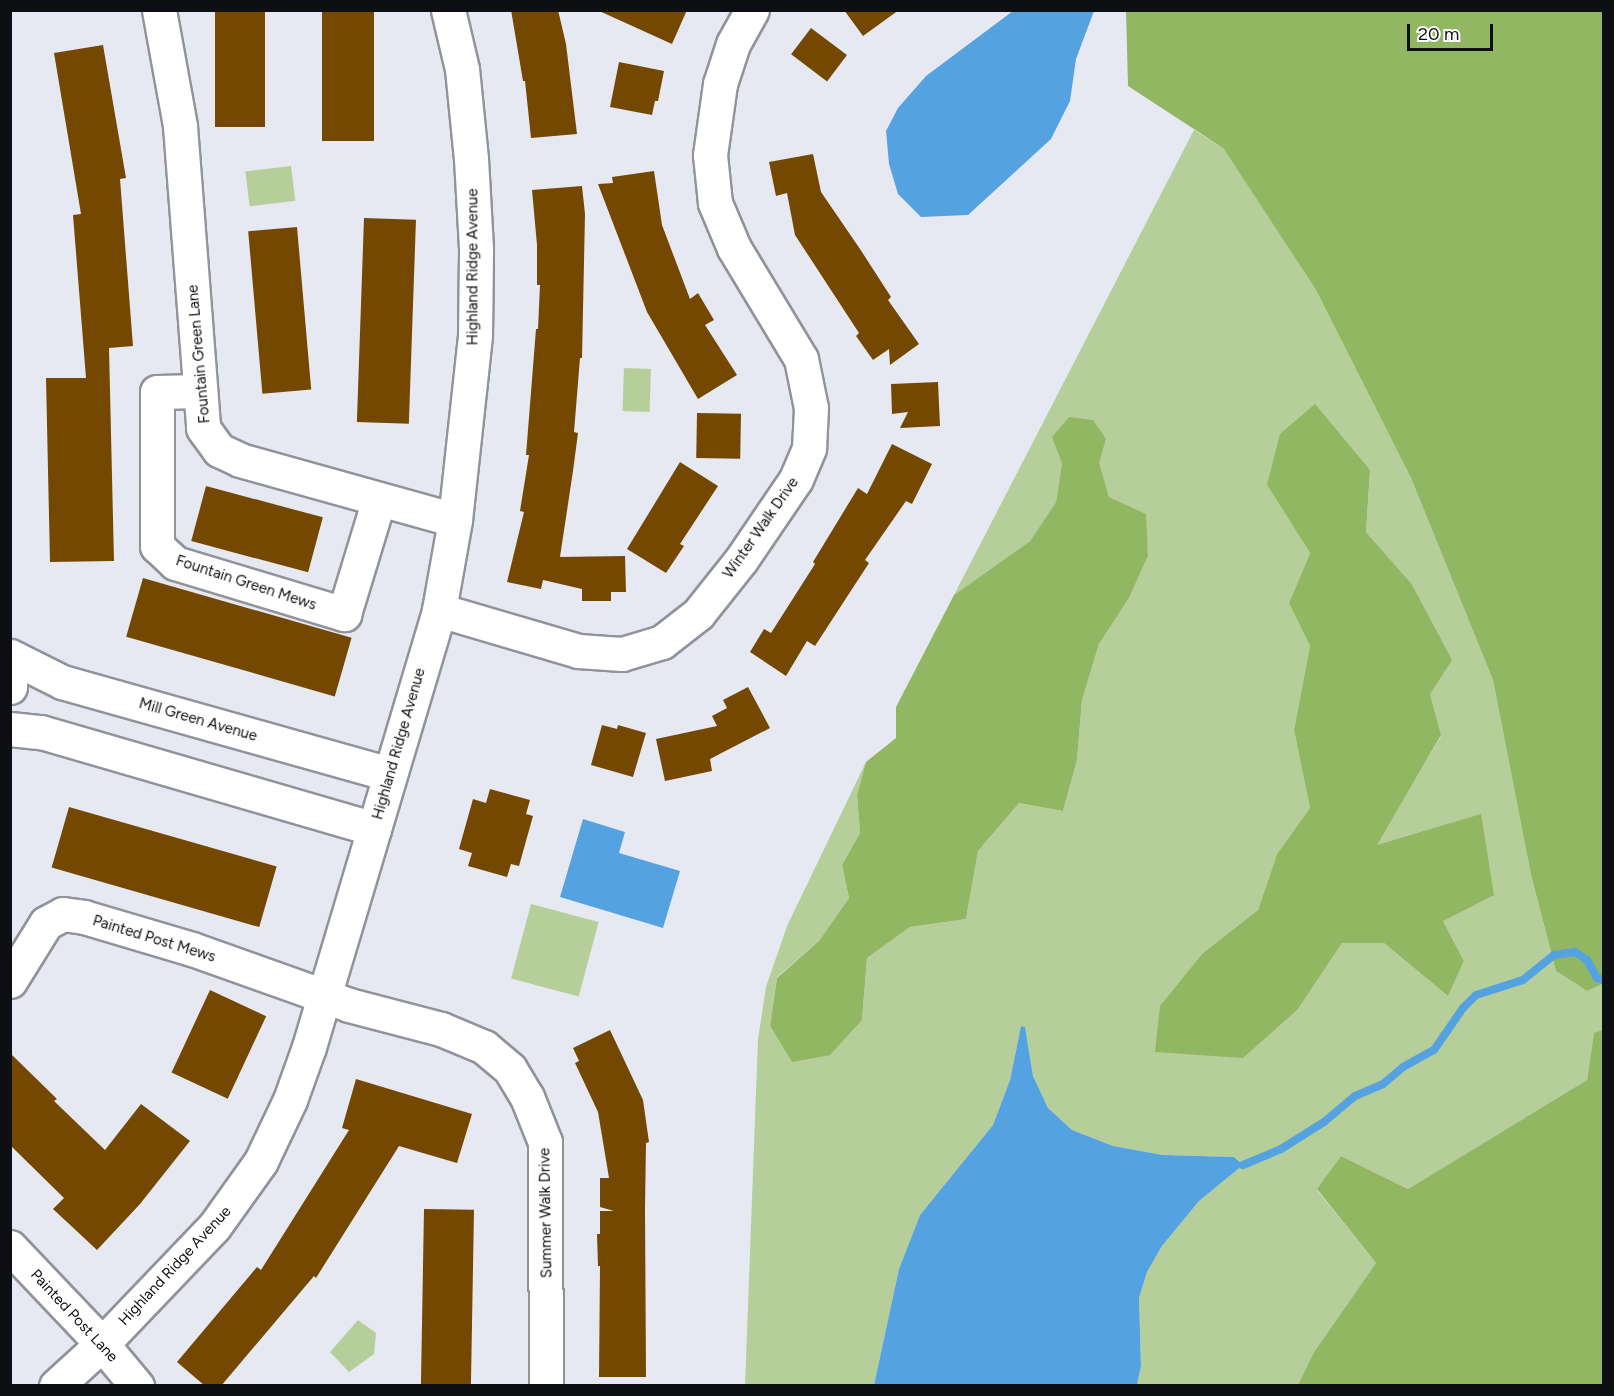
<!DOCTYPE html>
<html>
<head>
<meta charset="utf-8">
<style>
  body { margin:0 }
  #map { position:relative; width:1614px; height:1396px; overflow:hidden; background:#e7e9f2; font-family:Figtree,sans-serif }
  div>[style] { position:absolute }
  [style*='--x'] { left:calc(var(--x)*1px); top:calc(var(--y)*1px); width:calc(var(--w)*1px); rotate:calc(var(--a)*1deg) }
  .green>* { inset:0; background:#b5ce9a; transform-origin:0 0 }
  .forest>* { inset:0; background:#91b762 }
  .water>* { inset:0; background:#55a2e0 }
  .stream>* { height:8px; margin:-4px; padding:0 4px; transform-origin:4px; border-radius:4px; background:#55a2e0 }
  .building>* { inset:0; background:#754801; transform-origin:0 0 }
  .roads { filter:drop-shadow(2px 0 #91939b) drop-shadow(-2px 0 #91939b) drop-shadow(0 2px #91939b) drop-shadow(0 -2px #91939b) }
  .street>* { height:33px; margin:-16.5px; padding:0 16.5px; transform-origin:16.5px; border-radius:16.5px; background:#fff }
  .secondary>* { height:33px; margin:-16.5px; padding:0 16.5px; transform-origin:16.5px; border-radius:16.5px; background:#fff }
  span { translate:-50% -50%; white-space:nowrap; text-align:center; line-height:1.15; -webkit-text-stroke:6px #fff; paint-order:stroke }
  .street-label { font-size:15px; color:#0e0f12 }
  .frame { position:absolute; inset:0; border:12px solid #0e0f12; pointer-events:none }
  .scale { position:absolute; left:1407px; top:24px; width:86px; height:27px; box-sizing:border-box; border:3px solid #0e0f12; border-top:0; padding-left:8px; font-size:18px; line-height:21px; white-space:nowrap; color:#0e0f12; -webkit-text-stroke:4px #fff; paint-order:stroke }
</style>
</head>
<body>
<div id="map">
  <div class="green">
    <i style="clip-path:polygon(evenodd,1194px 130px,1223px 148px,1316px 290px,1411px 478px,1493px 680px,1531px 875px,1556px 971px,1587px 991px,1603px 983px,1603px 1030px,1594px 1034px,1587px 1080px,1408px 1189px,1341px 1156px,1317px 1190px,1376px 1263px,1314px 1352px,1298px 1385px,1137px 1385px,1141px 1366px,1139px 1298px,1147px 1272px,1162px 1246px,1199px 1201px,1243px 1165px,1234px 1157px,1163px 1155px,1113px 1146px,1072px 1130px,1048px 1108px,1033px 1076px,1025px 1027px,1021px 1026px,1010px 1080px,993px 1125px,920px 1215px,899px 1269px,874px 1385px,745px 1386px,758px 1039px,766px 987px,787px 926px,866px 762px,857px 795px,860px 833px,842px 865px,849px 898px,819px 941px,777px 977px,770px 1026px,792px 1062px,862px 1020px,867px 958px,910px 927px,966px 919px,978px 851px,1019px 803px,1063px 811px,1077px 760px,1082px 700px,1099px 644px,1129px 598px,1148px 556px,1145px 514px,1109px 497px,1098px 463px,1106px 439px,1062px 463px,1056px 502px,1030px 541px,954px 595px,1194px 130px,1370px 470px,1366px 532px,1411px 583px,1430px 694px,1441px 736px,1376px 845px,1443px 921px,1464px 961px,1448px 996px,1384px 943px,1342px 943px,1298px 1009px,1203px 953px,1258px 910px,1277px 854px,1310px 808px,1294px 730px,1310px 646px,1289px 603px,1310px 553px,1267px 485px,1370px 470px)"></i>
    <i style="left:291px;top:166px;width:35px;height:46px;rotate:83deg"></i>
    <i style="left:624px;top:368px;width:27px;height:43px;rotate:2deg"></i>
    <i style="left:531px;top:904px;width:70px;height:77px;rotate:15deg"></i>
    <i style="clip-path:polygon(358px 1320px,376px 1333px,374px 1354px,349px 1372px,330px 1352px)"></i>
  </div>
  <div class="forest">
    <i style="clip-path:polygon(1126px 11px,1603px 11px,1604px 983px,1587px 991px,1556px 971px,1531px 875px,1493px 680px,1411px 478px,1316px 290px,1223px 148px,1128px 86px)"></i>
    <i style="clip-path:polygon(1315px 404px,1370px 470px,1366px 532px,1411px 583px,1452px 660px,1430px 694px,1441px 735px,1377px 845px,1481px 814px,1494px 895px,1443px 921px,1464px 961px,1448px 996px,1384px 943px,1342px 943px,1298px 1009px,1243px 1058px,1155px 1052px,1160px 1006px,1203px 953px,1258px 910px,1277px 854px,1310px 808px,1294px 730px,1310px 646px,1289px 603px,1310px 553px,1267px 485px,1280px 434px)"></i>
    <i style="clip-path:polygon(1069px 417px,1093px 420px,1106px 439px,1099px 463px,1109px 497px,1146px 514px,1148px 556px,1129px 598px,1099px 644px,1082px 700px,1077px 760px,1063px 811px,1019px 803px,978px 851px,966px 919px,910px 927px,867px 958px,862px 1020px,830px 1055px,792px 1062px,770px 1026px,777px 978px,819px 941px,849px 898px,842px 865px,860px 833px,857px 795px,866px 762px,896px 738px,896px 707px,954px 595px,1030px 541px,1056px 502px,1062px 463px,1052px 437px)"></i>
    <i style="clip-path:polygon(1603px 1030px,1603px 1385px,1298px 1385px,1314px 1352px,1376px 1263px,1317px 1189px,1341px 1156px,1408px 1189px,1587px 1080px,1594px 1033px)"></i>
  </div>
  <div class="water">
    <i style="clip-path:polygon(1013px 11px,1094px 11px,1076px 59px,1070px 101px,1051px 139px,968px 215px,921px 217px,898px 194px,889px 164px,886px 131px,898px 108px,926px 76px)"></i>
    <i style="clip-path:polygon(583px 819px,625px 832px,619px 853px,680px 871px,663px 928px,560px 897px)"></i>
    <i style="clip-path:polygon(1021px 1026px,1025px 1027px,1033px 1076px,1048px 1108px,1072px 1130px,1113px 1146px,1163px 1155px,1234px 1157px,1243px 1165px,1199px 1201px,1162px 1246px,1147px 1272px,1139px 1298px,1141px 1366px,1137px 1385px,874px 1385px,899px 1269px,920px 1215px,993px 1125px,1010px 1080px)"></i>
  </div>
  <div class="stream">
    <i style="--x:1243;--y:1165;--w:41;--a:-22.8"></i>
    <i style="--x:1281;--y:1149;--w:51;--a:-32.1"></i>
    <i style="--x:1324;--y:1122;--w:40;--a:-40"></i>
    <i style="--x:1355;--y:1096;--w:30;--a:-23"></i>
    <i style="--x:1383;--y:1084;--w:26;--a:-40"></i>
    <i style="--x:1403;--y:1067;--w:35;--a:-29"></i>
    <i style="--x:1434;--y:1050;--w:51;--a:-55.4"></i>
    <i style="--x:1463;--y:1008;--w:18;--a:-45"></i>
    <i style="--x:1476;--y:995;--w:49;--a:-17.7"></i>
    <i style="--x:1523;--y:980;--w:40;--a:-39"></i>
    <i style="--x:1554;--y:955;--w:21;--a:-8"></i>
    <i style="--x:1575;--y:952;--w:14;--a:34"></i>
    <i style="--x:1587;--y:960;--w:21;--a:61"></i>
    <i style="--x:1597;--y:978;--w:7;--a:16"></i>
  </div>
  <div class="building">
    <i style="left:215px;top:10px;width:50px;height:117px"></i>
    <i style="left:322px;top:10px;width:52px;height:131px"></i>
    <i style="clip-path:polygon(511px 10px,558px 10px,566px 44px,577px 134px,531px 138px,525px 81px,523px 81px)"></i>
    <i style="clip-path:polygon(597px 10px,687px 10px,672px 44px)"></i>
    <i style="clip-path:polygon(844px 10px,899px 10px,863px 36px)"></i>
    <i style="left:811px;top:28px;width:45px;height:33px;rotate:37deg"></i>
    <i style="clip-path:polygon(103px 45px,126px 178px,120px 179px,133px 346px,109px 348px,114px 561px,50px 562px,46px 378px,86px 378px,73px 215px,81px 214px,54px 53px)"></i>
    <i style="clip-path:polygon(619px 62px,664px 71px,658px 101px,655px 101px,652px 115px,610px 107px)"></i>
    <i style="clip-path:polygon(813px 154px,821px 192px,860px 249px,891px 297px,888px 300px,919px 344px,890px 365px,889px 349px,873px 360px,856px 336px,859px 333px,795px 235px,787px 193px,776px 196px,769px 162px)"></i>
    <i style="clip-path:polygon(654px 171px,662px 225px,690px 299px,698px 293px,714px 320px,705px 325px,737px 375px,698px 399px,647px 312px,598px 184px,613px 183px,612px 177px)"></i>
    <i style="clip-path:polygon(582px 186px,585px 214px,582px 358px,580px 358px,574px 432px,578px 433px,573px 471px,560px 557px,625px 556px,626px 592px,611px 592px,611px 601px,582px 601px,582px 589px,543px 580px,541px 589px,507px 582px,524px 512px,520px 511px,529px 455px,526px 455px,536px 329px,538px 329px,540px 285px,537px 285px,537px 245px,532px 190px)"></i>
    <i style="left:364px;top:218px;width:52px;height:204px;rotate:2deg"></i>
    <i style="left:297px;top:227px;width:163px;height:49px;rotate:85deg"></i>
    <i style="clip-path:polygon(938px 382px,940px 426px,900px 428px,908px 412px,892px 414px,891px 384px)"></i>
    <i style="left:697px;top:413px;width:44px;height:45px;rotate:1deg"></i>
    <i style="clip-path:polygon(892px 444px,932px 464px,912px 504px,906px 501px,865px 560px,869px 563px,815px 646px,807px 641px,786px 676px,750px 652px,764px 629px,771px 633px,815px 564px,813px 562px,858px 488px,867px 494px)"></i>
    <i style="clip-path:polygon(680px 462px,718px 486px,680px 544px,684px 546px,666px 573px,627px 549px)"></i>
    <i style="left:206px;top:486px;width:121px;height:57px;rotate:15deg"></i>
    <i style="left:143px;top:578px;width:217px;height:61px;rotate:16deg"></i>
    <i style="clip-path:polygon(748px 687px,770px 728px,710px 759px,712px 771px,665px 781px,656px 739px,717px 726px,712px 716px,727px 708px,723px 700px)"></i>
    <i style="clip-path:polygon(602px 725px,617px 729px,618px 725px,646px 733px,633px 777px,591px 765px)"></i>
    <i style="clip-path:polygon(490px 789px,530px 800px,526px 814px,533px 816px,519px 866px,511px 864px,507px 877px,468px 866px,472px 853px,459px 849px,473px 799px,486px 803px)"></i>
    <i style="left:69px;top:807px;width:216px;height:63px;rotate:16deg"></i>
    <i style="left:210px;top:990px;width:62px;height:91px;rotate:25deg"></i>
    <i style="clip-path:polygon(610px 1030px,643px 1100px,649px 1142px,646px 1143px,645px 1209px,646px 1377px,599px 1377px,600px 1266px,598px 1266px,597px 1234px,600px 1234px,600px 1211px,614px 1211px,600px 1207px,600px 1178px,609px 1178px,598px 1112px,575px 1063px,579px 1061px,573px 1048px)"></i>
    <i style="clip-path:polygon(10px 1053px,57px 1099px,54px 1101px,105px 1150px,141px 1104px,190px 1141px,140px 1204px,97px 1250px,53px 1209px,64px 1198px,10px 1145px)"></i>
    <i style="clip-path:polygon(356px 1079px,472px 1114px,457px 1163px,399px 1146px,316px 1278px,314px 1276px,221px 1386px,205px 1386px,177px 1362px,257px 1267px,261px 1270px,349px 1130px,342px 1128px)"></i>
    <i style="left:424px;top:1209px;width:50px;height:177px;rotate:1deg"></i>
  </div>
  <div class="roads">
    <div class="street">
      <i style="--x:159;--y:10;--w:118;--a:79.7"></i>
      <i style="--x:180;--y:126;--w:303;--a:85.6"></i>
      <i style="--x:203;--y:428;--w:27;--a:54"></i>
      <i style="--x:219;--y:450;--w:23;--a:25"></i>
      <i style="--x:240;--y:460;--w:223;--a:15.6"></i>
      <i style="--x:200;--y:391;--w:43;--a:178.7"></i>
      <i style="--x:157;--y:392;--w:154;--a:90"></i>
      <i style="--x:157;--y:546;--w:25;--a:43"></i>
      <i style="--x:175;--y:563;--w:177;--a:16.8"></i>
      <i style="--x:344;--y:614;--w:120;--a:-73.1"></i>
      <i style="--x:439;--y:610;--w:145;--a:16.4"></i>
      <i style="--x:578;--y:651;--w:44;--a:3.9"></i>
      <i style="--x:622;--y:654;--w:42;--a:-16.7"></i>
      <i style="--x:662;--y:642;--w:46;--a:-37.9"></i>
      <i style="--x:698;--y:614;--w:69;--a:-51.5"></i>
      <i style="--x:741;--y:560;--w:98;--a:-55.8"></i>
      <i style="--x:796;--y:479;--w:34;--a:-67"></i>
      <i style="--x:809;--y:448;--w:40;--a:-87.1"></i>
      <i style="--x:811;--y:408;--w:50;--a:-101.5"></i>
      <i style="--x:801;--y:359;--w:130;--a:-121.1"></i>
      <i style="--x:734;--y:248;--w:49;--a:-112.9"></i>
      <i style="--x:715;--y:203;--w:48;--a:-95.9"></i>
      <i style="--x:710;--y:155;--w:72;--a:-82"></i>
      <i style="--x:720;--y:84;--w:42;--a:-72"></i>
      <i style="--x:733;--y:44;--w:39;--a:-61"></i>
      <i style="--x:10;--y:656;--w:58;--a:26.6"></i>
      <i style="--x:62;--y:682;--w:340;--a:15.7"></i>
      <i style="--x:10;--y:729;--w:31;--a:6"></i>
      <i style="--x:41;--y:732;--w:347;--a:16.2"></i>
      <i style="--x:10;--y:981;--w:68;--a:-58.2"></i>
      <i style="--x:46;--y:923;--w:19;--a:-28"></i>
      <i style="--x:63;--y:914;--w:21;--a:8"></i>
      <i style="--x:84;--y:917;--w:113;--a:16.5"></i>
      <i style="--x:192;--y:949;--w:167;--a:19.6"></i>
      <i style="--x:349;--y:1005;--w:95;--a:14.6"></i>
      <i style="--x:441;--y:1029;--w:47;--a:22.7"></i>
      <i style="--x:484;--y:1047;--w:34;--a:40"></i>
      <i style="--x:510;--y:1069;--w:33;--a:59"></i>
      <i style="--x:527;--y:1097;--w:48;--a:68.2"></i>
      <i style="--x:545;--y:1142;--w:244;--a:89.8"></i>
      <i style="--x:10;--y:1247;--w:134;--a:46.5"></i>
      <i style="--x:102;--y:1344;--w:55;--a:50.2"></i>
      <i style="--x:56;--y:1386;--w:62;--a:-42.4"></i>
      <i style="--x:102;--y:1344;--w:162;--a:-46.3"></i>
      <i style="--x:214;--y:1227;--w:81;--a:-54.5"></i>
      <i style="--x:261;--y:1161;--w:68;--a:-64.6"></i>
      <i style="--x:290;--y:1100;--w:56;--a:-70.3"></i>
      <i style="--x:309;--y:1047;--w:456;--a:-73.4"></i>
      <i style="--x:439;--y:610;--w:91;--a:-79.9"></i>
      <i style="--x:455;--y:520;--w:186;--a:-83.8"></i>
      <i style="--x:475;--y:335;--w:87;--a:-89.3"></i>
      <i style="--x:476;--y:248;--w:89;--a:-93.2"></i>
      <i style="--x:471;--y:159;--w:90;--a:-95.7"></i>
      <i style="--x:462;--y:69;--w:61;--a:-103.3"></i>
    </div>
    <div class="secondary">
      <i style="--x:10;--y:657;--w:30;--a:90"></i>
    </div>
  </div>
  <div class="street-label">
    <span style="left:473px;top:267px;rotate:-90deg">Highland Ridge Avenue</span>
    <span style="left:199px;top:354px;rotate:-95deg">Fountain Green Lane</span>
    <span style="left:761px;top:528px;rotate:-55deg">Winter Walk Drive</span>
    <span style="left:246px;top:583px;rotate:18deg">Fountain Green Mews</span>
    <span style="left:198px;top:720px;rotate:16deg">Mill Green Avenue</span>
    <span style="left:399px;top:744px;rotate:-74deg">Highland Ridge Avenue</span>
    <span style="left:154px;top:939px;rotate:17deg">Painted Post Mews</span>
    <span style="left:546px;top:1213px;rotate:-91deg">Summer Walk Drive</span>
    <span style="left:175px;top:1266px;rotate:-47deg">Highland Ridge Avenue</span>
    <span style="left:74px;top:1316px;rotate:47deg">Painted Post Lane</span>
  </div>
  <div class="frame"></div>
  <div class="scale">20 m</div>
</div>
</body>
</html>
